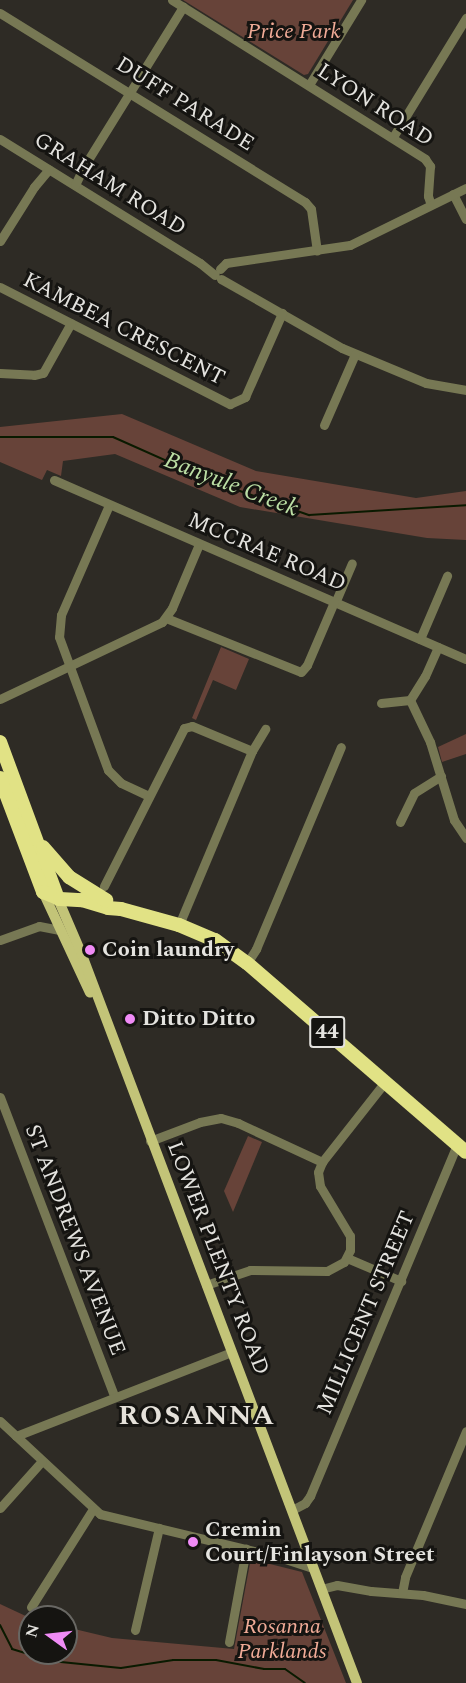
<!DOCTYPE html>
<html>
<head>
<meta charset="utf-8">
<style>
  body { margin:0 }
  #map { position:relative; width:466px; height:1683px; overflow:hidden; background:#2e2b25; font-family:Spectral,serif }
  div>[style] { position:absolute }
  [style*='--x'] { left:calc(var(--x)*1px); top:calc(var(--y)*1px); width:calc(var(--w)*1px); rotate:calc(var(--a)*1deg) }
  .green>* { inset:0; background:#674339 }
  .stream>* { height:2px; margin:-1px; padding:0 1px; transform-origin:1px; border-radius:1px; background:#0a1a00 }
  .minor>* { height:9px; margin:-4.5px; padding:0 4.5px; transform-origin:4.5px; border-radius:4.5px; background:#777854 }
  .major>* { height:10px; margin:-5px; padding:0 5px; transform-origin:5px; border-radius:5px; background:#c3c478 }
  .highway>* { height:14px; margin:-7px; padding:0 7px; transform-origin:7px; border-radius:7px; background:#e1e285 }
  .dots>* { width:16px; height:16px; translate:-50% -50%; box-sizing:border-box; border:3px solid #151411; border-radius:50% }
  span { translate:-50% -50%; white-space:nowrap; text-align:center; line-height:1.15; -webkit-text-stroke:6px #151411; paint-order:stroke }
  .shield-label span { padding:2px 4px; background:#151411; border:2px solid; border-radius:4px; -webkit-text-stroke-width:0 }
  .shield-label { font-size:21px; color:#e4e3df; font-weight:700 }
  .park-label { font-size:22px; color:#f0ab97; font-style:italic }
  .street-label { font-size:22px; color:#e4e3df }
  .poi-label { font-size:22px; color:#e4e3df; font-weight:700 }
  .left { translate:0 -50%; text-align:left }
  .water-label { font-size:24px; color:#bbdea4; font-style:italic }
  .district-label { font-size:28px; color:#e5e1da; font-weight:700; letter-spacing:1.5px }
  .north { position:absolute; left:18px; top:1605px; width:60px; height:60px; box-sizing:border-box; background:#151411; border:2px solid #686763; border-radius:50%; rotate:285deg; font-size:16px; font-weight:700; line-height:24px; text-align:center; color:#e4e3df }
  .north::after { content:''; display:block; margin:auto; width:21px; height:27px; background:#f08bf6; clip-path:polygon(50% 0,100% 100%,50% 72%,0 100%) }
</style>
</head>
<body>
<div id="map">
  <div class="green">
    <i style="clip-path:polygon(183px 0,353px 0,308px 74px,304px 75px)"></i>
    <i style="clip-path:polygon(122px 414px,256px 471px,416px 498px,466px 491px,466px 540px,427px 538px,240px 507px,115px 454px,63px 461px,61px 476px,47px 470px,42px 480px,0 462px,0 427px)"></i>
    <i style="clip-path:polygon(221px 647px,249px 659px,236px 690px,213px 680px,196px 720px,192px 718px)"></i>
    <i style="clip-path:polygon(466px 734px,466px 754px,442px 762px,438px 747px)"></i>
    <i style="clip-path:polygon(248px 1136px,262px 1142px,233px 1212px,224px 1191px)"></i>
    <i style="clip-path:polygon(254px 1560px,302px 1572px,346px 1683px,0 1683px,0 1604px,30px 1618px,30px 1653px,66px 1653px,66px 1627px,112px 1638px,234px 1649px,250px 1563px)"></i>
  </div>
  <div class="stream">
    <i style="--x:0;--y:437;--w:113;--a:0"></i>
    <i style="--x:113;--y:437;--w:111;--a:24"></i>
    <i style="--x:214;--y:482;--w:101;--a:19.2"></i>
    <i style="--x:309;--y:515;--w:157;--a:-3.6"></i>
    <i style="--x:0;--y:1625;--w:27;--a:63"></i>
    <i style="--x:12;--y:1649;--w:41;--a:17.1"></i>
    <i style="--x:51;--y:1661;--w:70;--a:5.7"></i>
    <i style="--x:121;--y:1668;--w:53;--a:-8.7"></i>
    <i style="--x:173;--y:1660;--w:43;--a:0"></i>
    <i style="--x:216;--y:1660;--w:49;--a:10.6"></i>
    <i style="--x:264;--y:1669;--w:21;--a:0"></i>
    <i style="--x:285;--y:1669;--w:24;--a:35"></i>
  </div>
  <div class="minor">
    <i style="--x:172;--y:0;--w:299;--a:32.1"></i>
    <i style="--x:425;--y:159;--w:9;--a:54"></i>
    <i style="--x:430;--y:166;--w:30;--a:94"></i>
    <i style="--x:428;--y:196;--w:9;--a:72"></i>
    <i style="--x:0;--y:13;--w:359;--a:31.8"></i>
    <i style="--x:305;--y:202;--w:9;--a:49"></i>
    <i style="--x:311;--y:209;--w:42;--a:81.9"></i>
    <i style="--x:309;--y:85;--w:100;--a:-58.5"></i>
    <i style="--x:393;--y:137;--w:140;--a:-58.5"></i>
    <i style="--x:0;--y:139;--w:235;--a:31.8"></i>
    <i style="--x:200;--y:263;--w:19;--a:39"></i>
    <i style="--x:75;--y:185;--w:19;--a:-65"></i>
    <i style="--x:83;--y:168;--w:190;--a:-58.2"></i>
    <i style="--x:453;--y:194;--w:28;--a:63"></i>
    <i style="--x:0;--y:241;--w:64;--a:-57.8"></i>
    <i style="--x:34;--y:187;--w:23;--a:-50"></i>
    <i style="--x:220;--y:269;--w:8;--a:-45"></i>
    <i style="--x:226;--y:263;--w:125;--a:-8.3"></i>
    <i style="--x:350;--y:245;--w:129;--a:-26.2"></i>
    <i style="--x:221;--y:279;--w:139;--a:29.7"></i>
    <i style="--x:342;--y:348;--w:91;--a:22.6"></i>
    <i style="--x:426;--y:383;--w:41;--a:9.9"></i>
    <i style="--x:0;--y:287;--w:258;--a:27"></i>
    <i style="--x:230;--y:404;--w:17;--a:-25"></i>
    <i style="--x:245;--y:397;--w:92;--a:-66.2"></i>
    <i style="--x:0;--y:373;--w:34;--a:3"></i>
    <i style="--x:34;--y:375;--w:9;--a:-13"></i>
    <i style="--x:43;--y:373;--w:57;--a:-60.8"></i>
    <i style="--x:324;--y:425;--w:77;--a:-66.4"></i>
    <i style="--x:54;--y:480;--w:449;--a:23.5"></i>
    <i style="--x:109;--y:505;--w:120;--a:113.6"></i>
    <i style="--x:61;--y:615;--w:22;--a:95"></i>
    <i style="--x:59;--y:637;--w:142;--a:69.8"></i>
    <i style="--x:108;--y:770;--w:18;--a:45"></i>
    <i style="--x:121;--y:783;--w:31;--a:25"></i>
    <i style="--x:335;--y:603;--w:43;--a:-67"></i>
    <i style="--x:166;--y:618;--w:145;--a:21.8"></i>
    <i style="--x:301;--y:672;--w:9;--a:-49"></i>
    <i style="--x:307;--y:665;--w:69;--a:-66.8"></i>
    <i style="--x:420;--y:639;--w:69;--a:-66.8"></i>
    <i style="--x:438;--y:647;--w:32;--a:114"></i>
    <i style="--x:425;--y:676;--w:28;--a:122"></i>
    <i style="--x:410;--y:700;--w:47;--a:64.5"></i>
    <i style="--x:430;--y:742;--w:82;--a:72.9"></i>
    <i style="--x:454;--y:820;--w:22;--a:56"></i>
    <i style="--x:0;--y:699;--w:179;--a:-25.4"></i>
    <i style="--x:162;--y:622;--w:17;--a:-54"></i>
    <i style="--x:172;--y:608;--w:69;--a:-67.1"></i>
    <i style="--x:381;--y:703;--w:29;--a:-6"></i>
    <i style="--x:252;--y:751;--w:26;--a:-59"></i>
    <i style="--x:400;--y:822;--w:32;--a:-64"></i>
    <i style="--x:414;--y:793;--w:32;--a:-32"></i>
    <i style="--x:104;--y:886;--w:177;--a:-63.1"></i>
    <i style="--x:184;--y:728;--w:8;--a:-14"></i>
    <i style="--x:192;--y:726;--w:65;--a:22.6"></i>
    <i style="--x:252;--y:751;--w:189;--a:112.8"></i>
    <i style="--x:0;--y:940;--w:41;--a:-19.7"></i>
    <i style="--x:39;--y:926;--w:21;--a:11"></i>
    <i style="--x:247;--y:963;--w:17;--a:-57"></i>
    <i style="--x:256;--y:949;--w:219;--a:-67.2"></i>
    <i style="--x:0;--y:1097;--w:320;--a:69.1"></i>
    <i style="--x:150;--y:1141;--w:53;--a:-20.8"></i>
    <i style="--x:200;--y:1122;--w:21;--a:-11"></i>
    <i style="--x:221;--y:1118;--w:18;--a:16"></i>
    <i style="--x:238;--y:1123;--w:93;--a:24.9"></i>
    <i style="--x:347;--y:1258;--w:59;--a:23.1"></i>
    <i style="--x:206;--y:1285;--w:46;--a:-18.8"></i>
    <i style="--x:250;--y:1270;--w:77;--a:0.7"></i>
    <i style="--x:327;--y:1271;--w:19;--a:-28"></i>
    <i style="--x:344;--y:1262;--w:13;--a:-63"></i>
    <i style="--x:350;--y:1250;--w:14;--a:-90"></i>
    <i style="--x:350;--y:1236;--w:58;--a:-121"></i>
    <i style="--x:320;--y:1186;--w:14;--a:-98"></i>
    <i style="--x:318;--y:1172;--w:11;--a:-68"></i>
    <i style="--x:322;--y:1162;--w:102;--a:-51.8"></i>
    <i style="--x:0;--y:1421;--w:137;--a:42.9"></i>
    <i style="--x:100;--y:1514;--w:184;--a:13.5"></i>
    <i style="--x:279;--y:1557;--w:36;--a:18"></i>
    <i style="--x:16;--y:1436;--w:231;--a:-21.3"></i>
    <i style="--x:0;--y:1508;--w:63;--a:-48.2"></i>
    <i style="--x:292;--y:1510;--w:15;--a:-28"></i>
    <i style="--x:305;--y:1503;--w:9;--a:-54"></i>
    <i style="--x:310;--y:1496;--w:381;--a:-67.3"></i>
    <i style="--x:281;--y:1556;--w:26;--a:-11"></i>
    <i style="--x:321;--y:1589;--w:16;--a:-14"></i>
    <i style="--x:337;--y:1585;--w:35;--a:10"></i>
    <i style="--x:371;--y:1591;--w:52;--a:4.4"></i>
    <i style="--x:423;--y:1595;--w:44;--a:11.8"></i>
    <i style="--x:402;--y:1593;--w:16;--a:-79"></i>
    <i style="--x:405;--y:1577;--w:158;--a:-67.3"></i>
    <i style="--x:31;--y:1607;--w:116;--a:-57.7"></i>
    <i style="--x:135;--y:1630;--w:105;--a:-76.8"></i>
    <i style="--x:229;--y:1642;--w:95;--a:-79.6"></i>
  </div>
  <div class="major">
    <i style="--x:43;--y:892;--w:111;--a:65"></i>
    <i style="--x:58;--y:899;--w:61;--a:66.8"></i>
    <i style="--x:82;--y:955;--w:778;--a:69.31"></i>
  </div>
  <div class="highway">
    <i style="--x:0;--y:742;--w:167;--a:69.7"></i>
    <i style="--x:0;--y:778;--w:122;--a:69.3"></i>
    <i style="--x:43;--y:892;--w:18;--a:22"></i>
    <i style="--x:60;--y:899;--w:22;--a:3"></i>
    <i style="--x:82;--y:900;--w:27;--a:17"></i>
    <i style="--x:108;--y:908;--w:13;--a:4"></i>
    <i style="--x:121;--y:909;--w:60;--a:15.4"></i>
    <i style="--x:179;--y:925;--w:39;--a:23"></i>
    <i style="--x:215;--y:940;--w:39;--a:36"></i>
    <i style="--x:247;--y:963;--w:289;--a:40.8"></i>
    <i style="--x:43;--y:847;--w:40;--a:49"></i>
    <i style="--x:69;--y:877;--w:44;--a:31.9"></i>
  </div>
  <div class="dots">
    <i style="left:90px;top:950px;background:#f08bf6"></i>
    <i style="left:130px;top:1019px;background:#f08bf6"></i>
    <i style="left:193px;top:1542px;background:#f08bf6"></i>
  </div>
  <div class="shield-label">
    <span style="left:327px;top:1032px">44</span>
  </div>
  <div class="park-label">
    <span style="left:294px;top:32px">Price Park</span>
    <span style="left:282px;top:1639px">Rosanna<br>Parklands</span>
  </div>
  <div class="street-label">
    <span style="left:185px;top:104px;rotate:32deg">DUFF PARADE</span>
    <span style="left:375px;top:105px;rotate:33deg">LYON ROAD</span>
    <span style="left:110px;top:184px;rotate:32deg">GRAHAM ROAD</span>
    <span style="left:124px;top:329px;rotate:27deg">KAMBEA CRESCENT</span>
    <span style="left:267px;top:552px;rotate:23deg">MCCRAE ROAD</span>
    <span style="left:75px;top:1240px;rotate:69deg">ST ANDREWS AVENUE</span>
    <span style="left:218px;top:1258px;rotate:69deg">LOWER PLENTY ROAD</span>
    <span style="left:366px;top:1313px;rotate:-67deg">MILLICENT STREET</span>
  </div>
  <div class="poi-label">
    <span class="left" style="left:102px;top:950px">Coin laundry</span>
    <span class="left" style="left:142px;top:1019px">Ditto Ditto</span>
    <span class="left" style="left:205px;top:1542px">Cremin<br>Court/Finlayson Street</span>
  </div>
  <div class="water-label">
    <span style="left:231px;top:485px;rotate:21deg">Banyule Creek</span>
  </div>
  <div class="district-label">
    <span style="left:197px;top:1416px">ROSANNA</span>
  </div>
  <div class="north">N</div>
</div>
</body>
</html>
